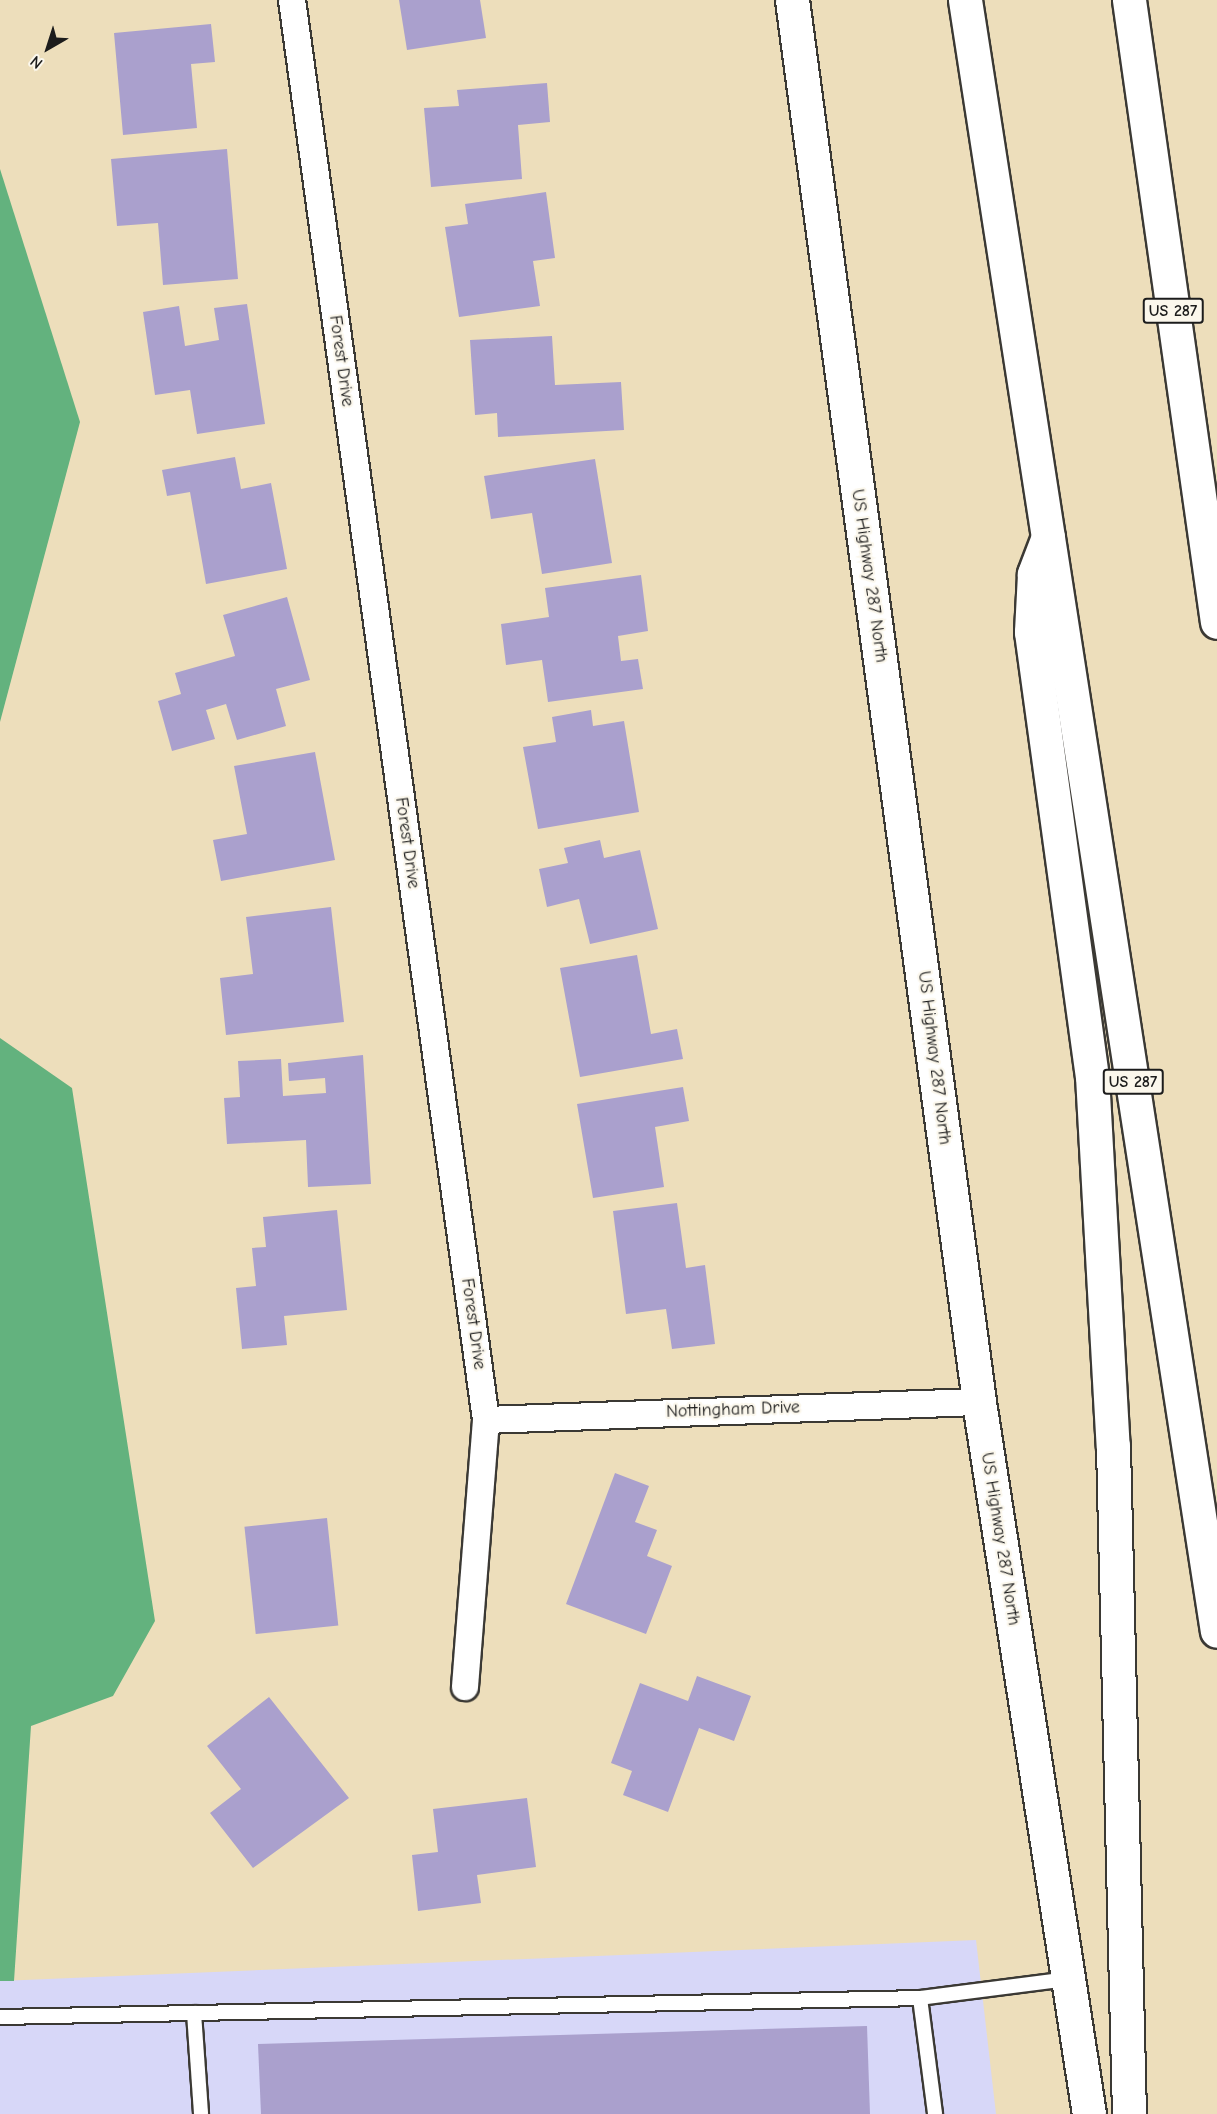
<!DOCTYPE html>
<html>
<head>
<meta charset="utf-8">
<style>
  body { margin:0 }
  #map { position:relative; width:1217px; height:2114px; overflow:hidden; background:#eddebb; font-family:"Comic Neue",sans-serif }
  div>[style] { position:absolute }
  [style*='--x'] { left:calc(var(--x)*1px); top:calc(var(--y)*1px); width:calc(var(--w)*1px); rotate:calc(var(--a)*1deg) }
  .built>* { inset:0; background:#d7d7f8 }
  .forest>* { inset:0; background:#63b27e }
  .building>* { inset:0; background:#aaa0cd; transform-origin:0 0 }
  .roads { filter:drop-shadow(2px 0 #3b3934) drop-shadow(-2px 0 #3b3934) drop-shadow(0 2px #3b3934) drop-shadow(0 -2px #3b3934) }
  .lane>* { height:14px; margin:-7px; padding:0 7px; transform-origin:7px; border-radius:7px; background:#fff }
  .street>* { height:26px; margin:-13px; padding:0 13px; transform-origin:13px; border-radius:13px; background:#fff }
  .secondary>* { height:33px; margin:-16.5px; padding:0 16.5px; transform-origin:16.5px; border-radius:16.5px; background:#fff }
  .highway>* { height:33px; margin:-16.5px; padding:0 16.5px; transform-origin:16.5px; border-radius:16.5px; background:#fff }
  span { translate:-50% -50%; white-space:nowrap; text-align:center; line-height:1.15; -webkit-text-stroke:4.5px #fbf7ec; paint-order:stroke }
  .shield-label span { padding:2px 4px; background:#fbf7ec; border:2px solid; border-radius:4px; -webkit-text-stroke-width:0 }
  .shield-label { font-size:16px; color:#1c1c1c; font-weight:700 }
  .street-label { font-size:18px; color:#1c1c1c }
  .north { position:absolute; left:18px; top:18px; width:60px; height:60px; -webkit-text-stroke:4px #fbf7ec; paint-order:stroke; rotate:219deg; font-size:16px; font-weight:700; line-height:24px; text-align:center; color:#1c1c1c }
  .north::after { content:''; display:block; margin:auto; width:21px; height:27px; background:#1c1c1c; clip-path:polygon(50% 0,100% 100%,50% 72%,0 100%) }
</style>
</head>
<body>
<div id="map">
  <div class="built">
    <i style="clip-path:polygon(976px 1940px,996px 2114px,0 2114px,0 1981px)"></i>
  </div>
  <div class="forest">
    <i style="clip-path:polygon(0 169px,80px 422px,0 722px)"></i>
    <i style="clip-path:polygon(0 1038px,72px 1088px,155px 1621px,113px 1696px,31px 1726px,14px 1981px,0 1981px)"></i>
  </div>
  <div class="building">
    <i style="clip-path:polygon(399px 0,480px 0,486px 38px,407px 50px)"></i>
    <i style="clip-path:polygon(211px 24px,215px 62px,191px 64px,197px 128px,123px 135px,114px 33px)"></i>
    <i style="clip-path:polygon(547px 83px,550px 122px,518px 125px,522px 179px,431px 187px,424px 108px,459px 106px,457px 90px)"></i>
    <i style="clip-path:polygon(227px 149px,238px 279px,163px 285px,158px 223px,117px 226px,111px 159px)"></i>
    <i style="clip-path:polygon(546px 192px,555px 258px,533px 261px,540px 306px,459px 317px,445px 227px,468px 224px,465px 204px)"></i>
    <i style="clip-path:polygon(247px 304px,265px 424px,197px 434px,190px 390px,155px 395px,143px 312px,179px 306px,185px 346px,219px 340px,214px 308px)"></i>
    <i style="clip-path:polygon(552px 336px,555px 385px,621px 382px,624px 430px,498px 437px,497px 413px,475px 415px,470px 340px)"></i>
    <i style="clip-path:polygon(235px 457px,241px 489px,271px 483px,287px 569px,206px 584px,190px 492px,167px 496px,162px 470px)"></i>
    <i style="clip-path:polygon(595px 459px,612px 563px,542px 574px,532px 513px,491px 519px,484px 476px)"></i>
    <i style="clip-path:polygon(641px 575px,648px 631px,618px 636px,621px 661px,638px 659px,643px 689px,548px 702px,542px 660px,506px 665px,501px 624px,549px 617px,545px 588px)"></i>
    <i style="clip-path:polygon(287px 597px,310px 680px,276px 689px,286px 726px,237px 740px,226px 704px,206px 710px,215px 739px,172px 751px,158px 701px,181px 694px,175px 673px,235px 656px,223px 615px)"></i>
    <i style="clip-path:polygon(591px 710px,593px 726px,624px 721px,639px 812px,538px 829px,523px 747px,556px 742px,552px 717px)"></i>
    <i style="clip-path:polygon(315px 752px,335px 860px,221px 881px,213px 840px,247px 834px,234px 766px)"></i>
    <i style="clip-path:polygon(600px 840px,604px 858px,640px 850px,658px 929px,590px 944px,579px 899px,547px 907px,539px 869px,568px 863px,564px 848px)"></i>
    <i style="clip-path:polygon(331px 907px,344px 1022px,226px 1035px,220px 978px,253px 974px,246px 917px)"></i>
    <i style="clip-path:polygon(637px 955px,651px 1034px,677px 1029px,683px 1059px,580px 1077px,560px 968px)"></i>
    <i style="clip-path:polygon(363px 1055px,371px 1184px,308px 1187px,306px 1140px,227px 1144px,224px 1098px,240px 1097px,238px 1061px,281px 1059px,283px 1096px,326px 1093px,325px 1078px,289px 1081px,288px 1063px)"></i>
    <i style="clip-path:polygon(683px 1087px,689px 1121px,655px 1127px,664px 1187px,593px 1198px,577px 1104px)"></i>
    <i style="clip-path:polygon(677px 1203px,686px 1268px,705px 1265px,715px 1344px,672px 1349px,666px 1309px,626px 1314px,613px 1211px)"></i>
    <i style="clip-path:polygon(337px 1210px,347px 1310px,284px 1316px,287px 1345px,242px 1349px,236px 1288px,256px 1286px,252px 1248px,266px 1247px,263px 1217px)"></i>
    <i style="clip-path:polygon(615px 1473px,649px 1486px,635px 1522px,657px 1530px,647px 1556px,672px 1566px,646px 1634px,566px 1604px)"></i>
    <i style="left:327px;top:1518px;width:108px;height:83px;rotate:84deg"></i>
    <i style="clip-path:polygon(697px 1676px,751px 1696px,734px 1741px,699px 1728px,668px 1812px,623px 1795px,632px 1771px,611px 1763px,640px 1683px,688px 1701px)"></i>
    <i style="clip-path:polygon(269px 1697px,349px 1798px,253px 1868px,210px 1813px,241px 1789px,207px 1746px)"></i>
    <i style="clip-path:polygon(527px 1798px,536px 1867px,477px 1875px,481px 1903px,418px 1911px,412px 1855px,438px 1852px,433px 1809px)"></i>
    <i style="clip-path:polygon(867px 2026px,870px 2114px,261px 2114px,258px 2044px)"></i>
  </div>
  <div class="roads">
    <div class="lane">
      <i style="--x:920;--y:1998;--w:117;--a:82.6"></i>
      <i style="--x:194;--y:2013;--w:101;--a:86"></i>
      <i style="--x:0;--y:2017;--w:920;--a:-1.18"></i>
      <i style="--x:920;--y:1998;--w:149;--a:-7.3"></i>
    </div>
    <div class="street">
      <i style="--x:292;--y:0;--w:1433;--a:82.22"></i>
      <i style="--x:486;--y:1420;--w:268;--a:94.5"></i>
      <i style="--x:486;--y:1420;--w:493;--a:-2.1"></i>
    </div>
    <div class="secondary">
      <i style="--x:792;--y:0;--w:1414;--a:82.4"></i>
      <i style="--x:979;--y:1402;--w:720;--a:81.22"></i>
    </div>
    <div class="highway">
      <i style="--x:965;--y:0;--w:1650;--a:81.22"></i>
      <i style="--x:1129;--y:0;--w:628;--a:81.95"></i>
      <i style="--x:1048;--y:537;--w:40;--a:111"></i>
      <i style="--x:1034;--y:574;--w:58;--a:93"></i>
      <i style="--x:1031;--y:632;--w:448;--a:82.2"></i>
      <i style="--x:1092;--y:1076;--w:371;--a:86.8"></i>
      <i style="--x:1113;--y:1446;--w:668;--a:88.63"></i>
    </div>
  </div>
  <div class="shield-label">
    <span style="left:1173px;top:311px">US 287</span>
    <span style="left:1133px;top:1082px">US 287</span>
  </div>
  <div class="street-label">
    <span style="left:341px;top:361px;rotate:82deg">Forest Drive</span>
    <span style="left:869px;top:576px;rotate:82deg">US Highway 287 North</span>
    <span style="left:407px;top:843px;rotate:82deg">Forest Drive</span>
    <span style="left:934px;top:1058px;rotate:83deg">US Highway 287 North</span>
    <span style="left:473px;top:1324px;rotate:82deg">Forest Drive</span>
    <span style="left:733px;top:1410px;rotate:-2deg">Nottingham Drive</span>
    <span style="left:1000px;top:1539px;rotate:81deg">US Highway 287 North</span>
  </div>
  <div class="north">N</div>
</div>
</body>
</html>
